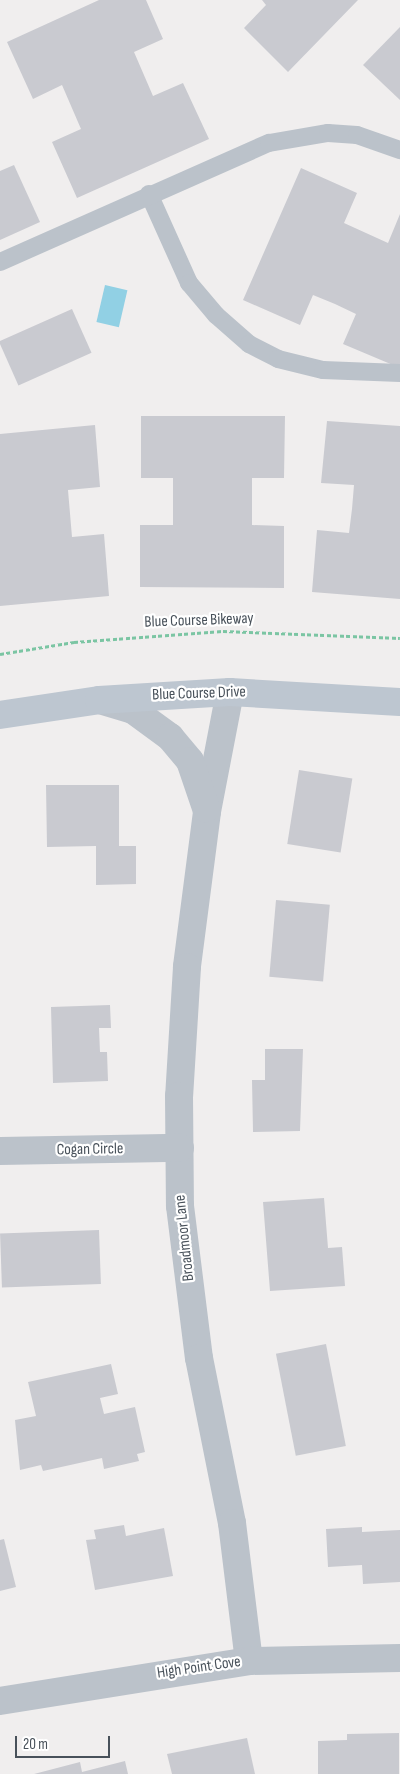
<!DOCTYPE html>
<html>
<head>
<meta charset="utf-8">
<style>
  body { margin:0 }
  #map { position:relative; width:400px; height:1774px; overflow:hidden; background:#f0eeee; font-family:"Sofia Sans Condensed",sans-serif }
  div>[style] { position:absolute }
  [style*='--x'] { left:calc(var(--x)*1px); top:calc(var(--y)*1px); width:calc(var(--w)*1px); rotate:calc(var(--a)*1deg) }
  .water>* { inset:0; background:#91d0e4; transform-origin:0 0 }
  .building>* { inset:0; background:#c9cad0; transform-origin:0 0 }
  .path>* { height:3px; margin-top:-1.5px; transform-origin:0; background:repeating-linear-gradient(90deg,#7bc5a3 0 4px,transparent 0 6.5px) }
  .lane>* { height:18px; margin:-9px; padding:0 9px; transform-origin:9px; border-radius:9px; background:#bbc2ca }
  .street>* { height:28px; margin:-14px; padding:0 14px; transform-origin:14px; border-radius:14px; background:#bbc2ca }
  .secondary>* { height:28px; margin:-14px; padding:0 14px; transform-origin:14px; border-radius:14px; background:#bdc6d0 }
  span { translate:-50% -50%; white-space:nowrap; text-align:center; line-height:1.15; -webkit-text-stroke:4.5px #fff; paint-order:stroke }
  .street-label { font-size:16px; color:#48515a }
  .scale { position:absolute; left:15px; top:1736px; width:95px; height:22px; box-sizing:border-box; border:2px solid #48515a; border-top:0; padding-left:6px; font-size:15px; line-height:18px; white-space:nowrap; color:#48515a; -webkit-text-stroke:4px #fff; paint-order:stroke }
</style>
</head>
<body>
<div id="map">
  <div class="water">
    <i style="left:105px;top:285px;width:23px;height:38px;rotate:13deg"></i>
  </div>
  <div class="building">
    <i style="clip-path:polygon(99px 0,146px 0,163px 39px,134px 52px,153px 96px,183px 83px,209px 139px,77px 198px,52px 142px,81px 129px,62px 85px,33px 99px,7px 42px)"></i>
    <i style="clip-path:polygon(262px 0,358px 0,288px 72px,244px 28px,266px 5px)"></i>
    <i style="clip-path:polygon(400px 27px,400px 100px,363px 65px)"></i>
    <i style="clip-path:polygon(14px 165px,40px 222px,0 240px,0 171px)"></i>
    <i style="clip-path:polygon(301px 168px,357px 193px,344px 223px,388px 243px,400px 214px,400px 368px,343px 344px,356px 314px,335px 304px,313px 295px,300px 325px,243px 300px)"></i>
    <i style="left:72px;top:309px;width:48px;height:80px;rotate:66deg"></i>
    <i style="clip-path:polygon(141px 416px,285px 416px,284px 478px,252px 478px,252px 525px,284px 526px,284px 588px,140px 587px,140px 525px,173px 525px,173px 478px,141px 478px)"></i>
    <i style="clip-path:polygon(327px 421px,400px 426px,400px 599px,312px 592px,317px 530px,349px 533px,352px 509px,354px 485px,321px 483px)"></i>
    <i style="clip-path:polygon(95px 425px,100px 487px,68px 490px,72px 537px,104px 534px,109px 596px,0 606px,0 434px)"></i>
    <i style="left:299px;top:770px;width:54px;height:75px;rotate:9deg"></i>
    <i style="clip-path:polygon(46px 785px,119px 785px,119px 846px,136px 846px,136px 884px,96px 885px,96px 846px,47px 847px)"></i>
    <i style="left:276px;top:900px;width:54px;height:77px;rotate:5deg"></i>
    <i style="clip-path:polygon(110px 1005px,111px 1028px,99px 1028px,100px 1052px,107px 1052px,108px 1081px,53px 1083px,51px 1007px)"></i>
    <i style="clip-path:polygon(265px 1049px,303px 1049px,300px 1131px,253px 1132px,252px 1080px,265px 1080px)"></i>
    <i style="clip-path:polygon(324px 1198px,328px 1248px,342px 1247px,345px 1286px,270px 1291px,263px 1202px)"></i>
    <i style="left:99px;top:1230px;width:54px;height:99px;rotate:88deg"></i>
    <i style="left:326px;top:1344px;width:104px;height:51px;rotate:79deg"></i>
    <i style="clip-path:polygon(111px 1364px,118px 1394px,100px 1398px,104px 1414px,135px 1407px,145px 1452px,137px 1454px,139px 1461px,104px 1469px,102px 1458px,43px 1471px,41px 1465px,20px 1470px,15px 1420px,36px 1416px,28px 1382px)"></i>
    <i style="clip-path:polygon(124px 1525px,126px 1536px,164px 1528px,173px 1576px,95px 1590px,86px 1540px,96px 1539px,94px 1530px)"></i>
    <i style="clip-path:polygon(362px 1527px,362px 1532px,400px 1530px,400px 1582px,363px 1584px,362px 1565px,328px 1567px,326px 1529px)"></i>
    <i style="clip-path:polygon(4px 1539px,16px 1587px,0 1591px,0 1540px)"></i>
    <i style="clip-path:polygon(399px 1733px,399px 1774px,318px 1774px,318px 1741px,347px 1740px,347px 1734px)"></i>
    <i style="clip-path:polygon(247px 1738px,255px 1774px,172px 1774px,167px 1754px)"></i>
    <i style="clip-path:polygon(125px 1761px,128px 1774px,34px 1774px,80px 1762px,82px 1772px)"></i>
  </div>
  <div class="path">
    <i style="--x:0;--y:654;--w:75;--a:-9.2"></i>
    <i style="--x:74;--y:642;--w:149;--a:-4.2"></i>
    <i style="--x:223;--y:631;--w:177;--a:2.3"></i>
  </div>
  <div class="lane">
    <i style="--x:149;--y:194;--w:98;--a:65.8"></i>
    <i style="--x:189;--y:283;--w:42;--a:49.8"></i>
    <i style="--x:216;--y:315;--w:44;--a:41.3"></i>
    <i style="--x:249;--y:344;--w:33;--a:27"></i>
    <i style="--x:278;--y:359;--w:46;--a:13.7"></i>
    <i style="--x:323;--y:370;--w:77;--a:2.2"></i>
    <i style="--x:0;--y:262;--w:294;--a:-23.9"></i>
    <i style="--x:269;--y:143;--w:60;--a:-9.6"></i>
    <i style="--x:328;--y:133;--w:29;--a:4"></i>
    <i style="--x:357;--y:135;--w:46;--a:19.2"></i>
  </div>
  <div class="street">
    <i style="--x:230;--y:692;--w:122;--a:100.9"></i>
    <i style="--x:207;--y:812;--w:156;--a:97.4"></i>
    <i style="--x:187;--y:967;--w:129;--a:93.5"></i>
    <i style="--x:179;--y:1096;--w:110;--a:89.5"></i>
    <i style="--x:180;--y:1206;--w:153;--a:82.9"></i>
    <i style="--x:199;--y:1358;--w:168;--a:78.7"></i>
    <i style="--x:232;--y:1523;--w:139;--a:83"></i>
    <i style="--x:100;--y:700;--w:34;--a:17"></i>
    <i style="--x:133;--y:710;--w:46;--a:36.1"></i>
    <i style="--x:170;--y:737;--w:31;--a:50"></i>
    <i style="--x:190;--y:761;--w:50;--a:71.2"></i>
    <i style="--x:0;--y:1151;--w:180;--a:-1"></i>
    <i style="--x:0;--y:1701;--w:252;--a:-9.1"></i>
    <i style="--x:249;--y:1661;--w:151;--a:-1.1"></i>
  </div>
  <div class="secondary">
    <i style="--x:0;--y:715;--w:100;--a:-8.6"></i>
    <i style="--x:99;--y:700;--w:131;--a:-3.5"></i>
    <i style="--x:230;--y:692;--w:170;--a:3.4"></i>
  </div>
  <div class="street-label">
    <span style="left:199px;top:621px;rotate:-2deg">Blue Course Bikeway</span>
    <span style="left:199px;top:694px;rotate:-2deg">Blue Course Drive</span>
    <span style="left:90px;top:1150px;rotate:-1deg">Cogan Circle</span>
    <span style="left:185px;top:1238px;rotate:-96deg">Broadmoor Lane</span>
    <span style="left:199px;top:1668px;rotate:-8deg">High Point Cove</span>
  </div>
  <div class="scale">20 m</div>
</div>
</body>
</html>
